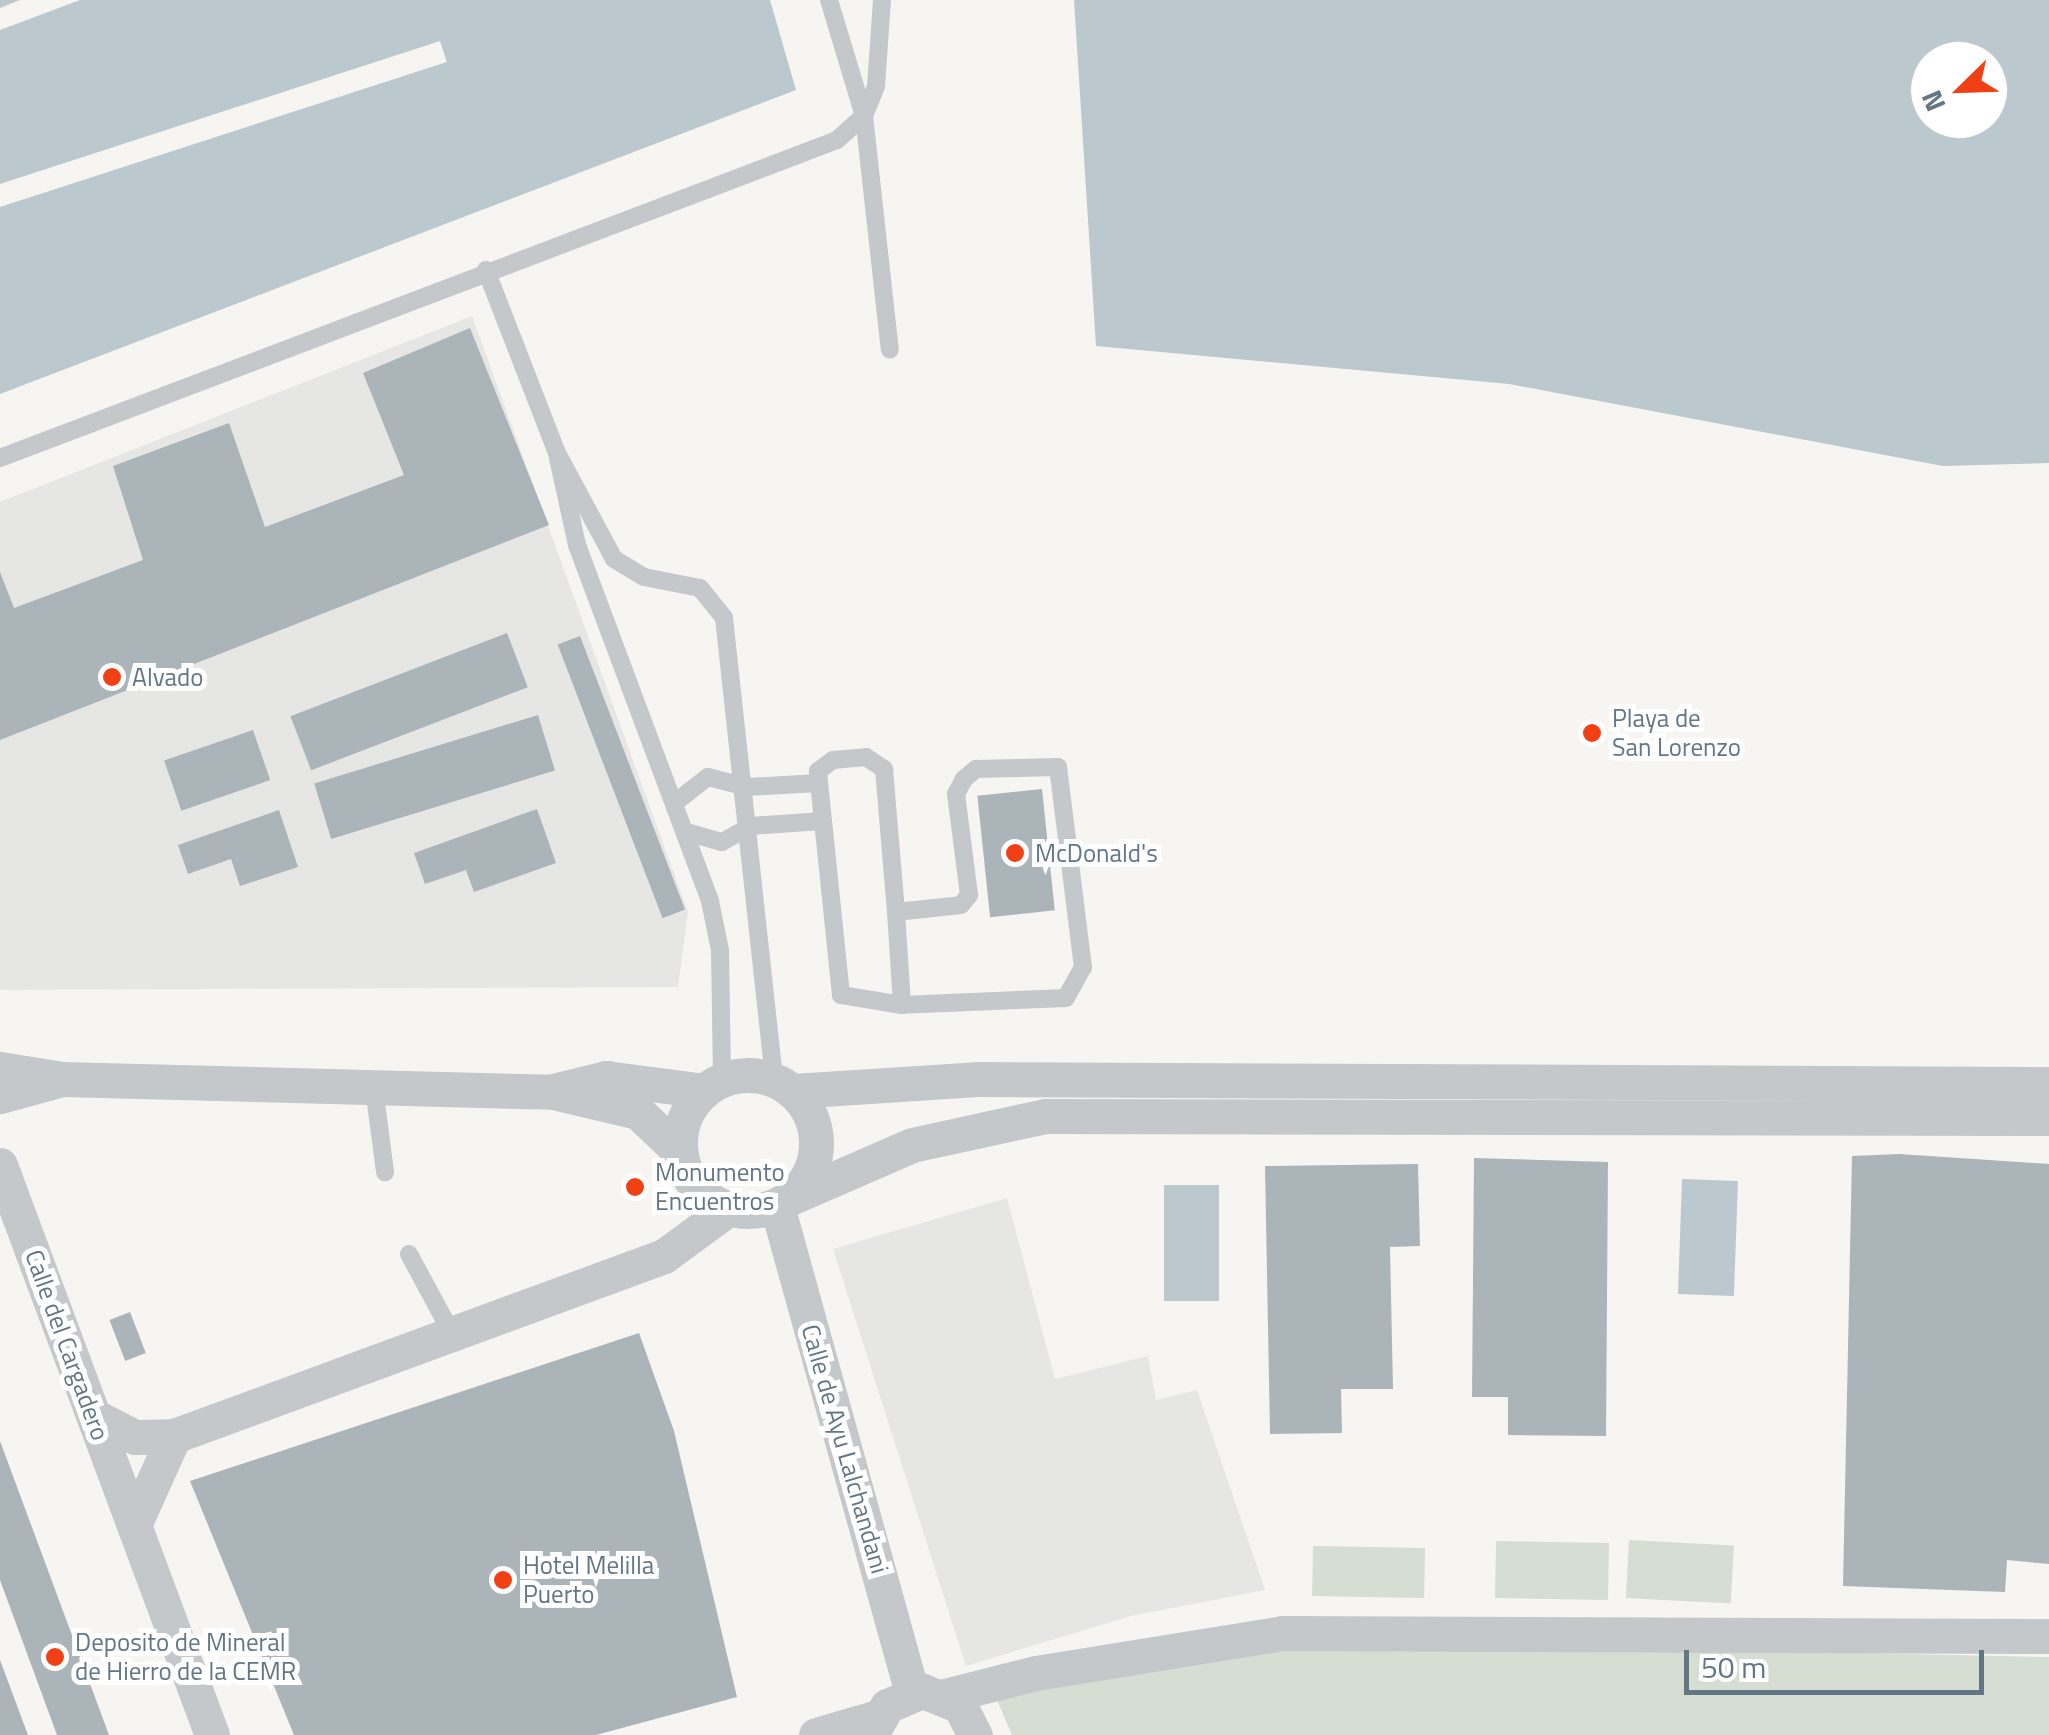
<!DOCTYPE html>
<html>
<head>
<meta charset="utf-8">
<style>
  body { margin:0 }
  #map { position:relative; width:2049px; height:1735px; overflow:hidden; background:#f6f5f1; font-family:"Titillium Web",sans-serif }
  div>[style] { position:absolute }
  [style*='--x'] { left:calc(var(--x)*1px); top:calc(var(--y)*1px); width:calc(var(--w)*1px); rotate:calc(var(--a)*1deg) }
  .built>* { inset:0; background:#e6e7e5 }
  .green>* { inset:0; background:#d6ddd2; transform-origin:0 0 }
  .water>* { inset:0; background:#bbc8cd; transform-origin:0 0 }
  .pier>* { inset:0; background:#f6f5f1; transform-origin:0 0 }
  .building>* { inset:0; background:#abb4b9; transform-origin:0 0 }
  .service>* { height:18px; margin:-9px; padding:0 9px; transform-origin:9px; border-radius:9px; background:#c4c8cb }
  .minor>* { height:35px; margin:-17.5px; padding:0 17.5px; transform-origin:17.5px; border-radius:17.5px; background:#c4c8cb }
  .minor>.ring { margin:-17.5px; padding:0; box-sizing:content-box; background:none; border:35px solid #c4c8cb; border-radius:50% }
  .dots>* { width:28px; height:28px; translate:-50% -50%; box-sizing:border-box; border:5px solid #fff; border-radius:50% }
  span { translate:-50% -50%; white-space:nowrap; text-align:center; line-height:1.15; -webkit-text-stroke:10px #fff; paint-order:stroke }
  .poi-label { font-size:25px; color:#627685 }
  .left { translate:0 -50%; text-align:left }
  .street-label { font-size:25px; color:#627685 }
  .north { position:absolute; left:1909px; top:40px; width:100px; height:100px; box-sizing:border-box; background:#fff; border:2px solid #c0c8ce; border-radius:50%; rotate:247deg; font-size:28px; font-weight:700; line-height:40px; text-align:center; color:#627685 }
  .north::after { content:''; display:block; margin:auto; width:35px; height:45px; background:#f24015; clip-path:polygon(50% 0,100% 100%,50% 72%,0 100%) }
  .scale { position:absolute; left:1684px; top:1650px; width:300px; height:45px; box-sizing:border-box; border:5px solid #627685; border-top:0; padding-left:12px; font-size:30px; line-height:35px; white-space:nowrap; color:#627685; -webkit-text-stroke:8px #fff; paint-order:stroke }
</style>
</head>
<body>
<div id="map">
  <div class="built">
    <i style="clip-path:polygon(472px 316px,688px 912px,678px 987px,0 990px,0 502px)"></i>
    <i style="clip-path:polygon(1007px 1198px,1055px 1379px,1148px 1356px,1156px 1400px,1197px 1390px,1265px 1590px,1131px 1616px,966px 1666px,833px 1249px)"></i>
  </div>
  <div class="green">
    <i style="left:1629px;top:1540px;width:105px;height:58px;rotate:3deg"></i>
    <i style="left:1496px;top:1541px;width:113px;height:57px;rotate:1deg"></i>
    <i style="left:1313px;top:1546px;width:112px;height:50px;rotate:1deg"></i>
    <i style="clip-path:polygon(1441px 1644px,2049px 1657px,2049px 1735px,1012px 1735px,997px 1700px,1233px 1650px)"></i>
  </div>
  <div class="water">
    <i style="clip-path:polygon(0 0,770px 0,796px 90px,0 394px)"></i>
    <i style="clip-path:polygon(evenodd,1074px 0,2049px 0,2049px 463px,1943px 466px,1509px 384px,1096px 346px,1074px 0,1929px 60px,1989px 60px,1989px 120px,1929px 120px,1929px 60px)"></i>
    <i style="left:1682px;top:1179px;width:56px;height:115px;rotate:2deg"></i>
    <i style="left:1164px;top:1185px;width:55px;height:116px"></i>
  </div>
  <div class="pier">
    <i style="clip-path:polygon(20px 0,80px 0,0 30px,0 8px)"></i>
    <i style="left:440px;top:41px;width:22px;height:470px;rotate:72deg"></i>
  </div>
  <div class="building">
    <i style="clip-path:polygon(470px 328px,549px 525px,0 740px,0 572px,14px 608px,143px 560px,113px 466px,229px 423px,265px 527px,404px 475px,363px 373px)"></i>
    <i style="left:507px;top:633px;width:58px;height:232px;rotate:69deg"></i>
    <i style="left:580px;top:636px;width:293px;height:24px;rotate:69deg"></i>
    <i style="left:538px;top:715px;width:58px;height:234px;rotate:73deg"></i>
    <i style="left:253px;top:730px;width:53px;height:94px;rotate:71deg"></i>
    <i style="left:1042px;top:789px;width:122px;height:65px;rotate:84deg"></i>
    <i style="clip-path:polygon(537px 809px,556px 863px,474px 892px,466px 870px,425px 884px,414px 853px)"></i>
    <i style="clip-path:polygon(279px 810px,298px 867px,240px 886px,231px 859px,188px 874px,178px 845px)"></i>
    <i style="clip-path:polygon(1899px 1154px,2049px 1164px,2049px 1564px,2007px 1560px,2005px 1592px,1843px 1586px,1852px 1156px)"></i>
    <i style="clip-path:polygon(1474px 1158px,1608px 1162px,1606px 1436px,1508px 1435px,1508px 1397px,1472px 1397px)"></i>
    <i style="clip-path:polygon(1418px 1164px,1420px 1246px,1390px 1247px,1393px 1389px,1341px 1389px,1342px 1433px,1270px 1434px,1265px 1166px)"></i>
    <i style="left:130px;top:1312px;width:44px;height:22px;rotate:69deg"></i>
    <i style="clip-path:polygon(639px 1333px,674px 1431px,737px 1697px,596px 1735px,294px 1735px,190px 1481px)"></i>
    <i style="clip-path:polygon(0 1441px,109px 1735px,57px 1735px,0 1580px)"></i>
    <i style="clip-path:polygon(0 1661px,0 1660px,28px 1735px,0 1735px)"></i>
  </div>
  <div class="service">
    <i style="--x:829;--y:0;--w:121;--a:73.2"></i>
    <i style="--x:864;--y:116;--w:235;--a:83.7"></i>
    <i style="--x:486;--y:270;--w:196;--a:68.8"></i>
    <i style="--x:557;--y:453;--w:120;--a:61.7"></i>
    <i style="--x:614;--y:559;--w:35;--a:31"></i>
    <i style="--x:644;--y:577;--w:57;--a:11.1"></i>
    <i style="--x:700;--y:588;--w:38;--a:51"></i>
    <i style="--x:724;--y:618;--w:464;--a:83.8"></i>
    <i style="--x:0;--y:458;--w:895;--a:-20.8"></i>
    <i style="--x:837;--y:140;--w:36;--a:-42"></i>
    <i style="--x:864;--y:116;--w:32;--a:-68"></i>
    <i style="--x:876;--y:86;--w:86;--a:-86"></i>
    <i style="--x:558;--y:458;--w:89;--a:77.7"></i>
    <i style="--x:577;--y:545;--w:380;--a:69.5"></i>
    <i style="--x:710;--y:901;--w:50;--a:78.5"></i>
    <i style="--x:720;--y:950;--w:129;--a:89.1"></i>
    <i style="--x:866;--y:757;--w:22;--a:34"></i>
    <i style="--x:884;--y:769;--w:144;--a:85.2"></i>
    <i style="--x:896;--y:912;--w:65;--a:-6.1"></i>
    <i style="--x:961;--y:905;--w:13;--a:-51"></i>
    <i style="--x:969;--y:895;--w:102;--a:-97.3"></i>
    <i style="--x:956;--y:794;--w:17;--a:-62"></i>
    <i style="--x:964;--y:779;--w:16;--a:-40"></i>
    <i style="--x:976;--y:769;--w:82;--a:-1.4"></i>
    <i style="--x:1058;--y:767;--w:202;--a:82.9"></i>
    <i style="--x:1083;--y:967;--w:35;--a:119"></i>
    <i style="--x:1066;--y:998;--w:164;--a:177.6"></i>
    <i style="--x:902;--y:1005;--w:62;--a:-170.7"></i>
    <i style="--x:841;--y:995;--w:225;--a:-95.9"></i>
    <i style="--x:818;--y:771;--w:19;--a:-36"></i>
    <i style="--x:833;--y:760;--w:33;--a:-5"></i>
    <i style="--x:677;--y:801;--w:39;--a:-38"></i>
    <i style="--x:708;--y:777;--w:40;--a:14.4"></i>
    <i style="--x:747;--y:787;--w:71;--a:-3.2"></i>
    <i style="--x:690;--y:833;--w:33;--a:16"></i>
    <i style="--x:722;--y:842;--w:33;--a:-29"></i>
    <i style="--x:751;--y:826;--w:71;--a:-4"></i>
    <i style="--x:896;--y:912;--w:93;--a:86.3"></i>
    <i style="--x:374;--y:1088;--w:85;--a:82.5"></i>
    <i style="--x:409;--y:1254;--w:91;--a:61.7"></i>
  </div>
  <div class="minor">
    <i style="--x:0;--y:1069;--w:63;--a:9.2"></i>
    <i style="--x:62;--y:1079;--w:491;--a:1.5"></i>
    <i style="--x:553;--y:1092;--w:87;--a:13.2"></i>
    <i style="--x:638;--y:1112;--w:58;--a:43.6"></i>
    <i class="ring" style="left:680px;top:1075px;width:101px;height:101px"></i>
    <i style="--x:553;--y:1091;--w:55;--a:-13.8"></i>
    <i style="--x:606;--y:1078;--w:98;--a:7.6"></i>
    <i style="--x:793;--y:1091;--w:184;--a:-3.7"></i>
    <i style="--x:977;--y:1079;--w:1072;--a:0.27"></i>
    <i style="--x:0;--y:1096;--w:64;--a:-15.3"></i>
    <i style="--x:0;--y:1165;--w:608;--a:69.6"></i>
    <i style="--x:788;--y:1199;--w:135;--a:-23.5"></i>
    <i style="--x:912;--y:1145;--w:136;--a:-12.3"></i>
    <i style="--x:1045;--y:1116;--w:1004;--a:0.11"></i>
    <i style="--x:777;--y:1206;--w:505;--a:74.51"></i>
    <i style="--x:94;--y:1416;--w:46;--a:27.1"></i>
    <i style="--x:135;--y:1437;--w:39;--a:-1"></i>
    <i style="--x:174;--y:1436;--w:522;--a:-20.17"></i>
    <i style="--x:664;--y:1256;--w:79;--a:-36.3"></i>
    <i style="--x:134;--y:1525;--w:98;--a:-65.8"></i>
    <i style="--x:945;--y:1696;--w:94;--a:-14.2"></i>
    <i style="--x:1036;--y:1673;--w:249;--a:-9.2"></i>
    <i style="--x:1282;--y:1633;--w:767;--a:0.22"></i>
    <i style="--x:816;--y:1735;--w:65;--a:-16.2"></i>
    <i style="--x:871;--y:1735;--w:33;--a:-61"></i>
    <i style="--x:887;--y:1706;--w:39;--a:-23"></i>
    <i style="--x:923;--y:1691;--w:40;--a:22"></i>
    <i style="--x:960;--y:1706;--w:33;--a:63"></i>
  </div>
  <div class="dots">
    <i style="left:112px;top:677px;background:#f24015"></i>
    <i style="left:1592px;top:733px;background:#f24015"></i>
    <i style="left:1015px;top:853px;background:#f24015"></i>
    <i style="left:635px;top:1187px;background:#f24015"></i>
    <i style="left:503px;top:1580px;background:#f24015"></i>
    <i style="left:55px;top:1657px;background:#f24015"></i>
  </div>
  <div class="poi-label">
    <span class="left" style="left:132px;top:677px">Alvado</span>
    <span class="left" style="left:1612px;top:733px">Playa de<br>San Lorenzo</span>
    <span class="left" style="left:1035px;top:853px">McDonald's</span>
    <span class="left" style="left:655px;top:1187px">Monumento<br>Encuentros</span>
    <span class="left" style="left:523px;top:1580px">Hotel Melilla<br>Puerto</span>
    <span class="left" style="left:75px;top:1657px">Deposito de Mineral<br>de Hierro de la CEMR</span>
  </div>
  <div class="street-label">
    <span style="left:67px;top:1345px;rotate:70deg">Calle del Cargadero</span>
    <span style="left:845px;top:1449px;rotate:74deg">Calle de Ayu Lalchandani</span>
  </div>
  <div class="north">N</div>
  <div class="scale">50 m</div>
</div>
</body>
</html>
